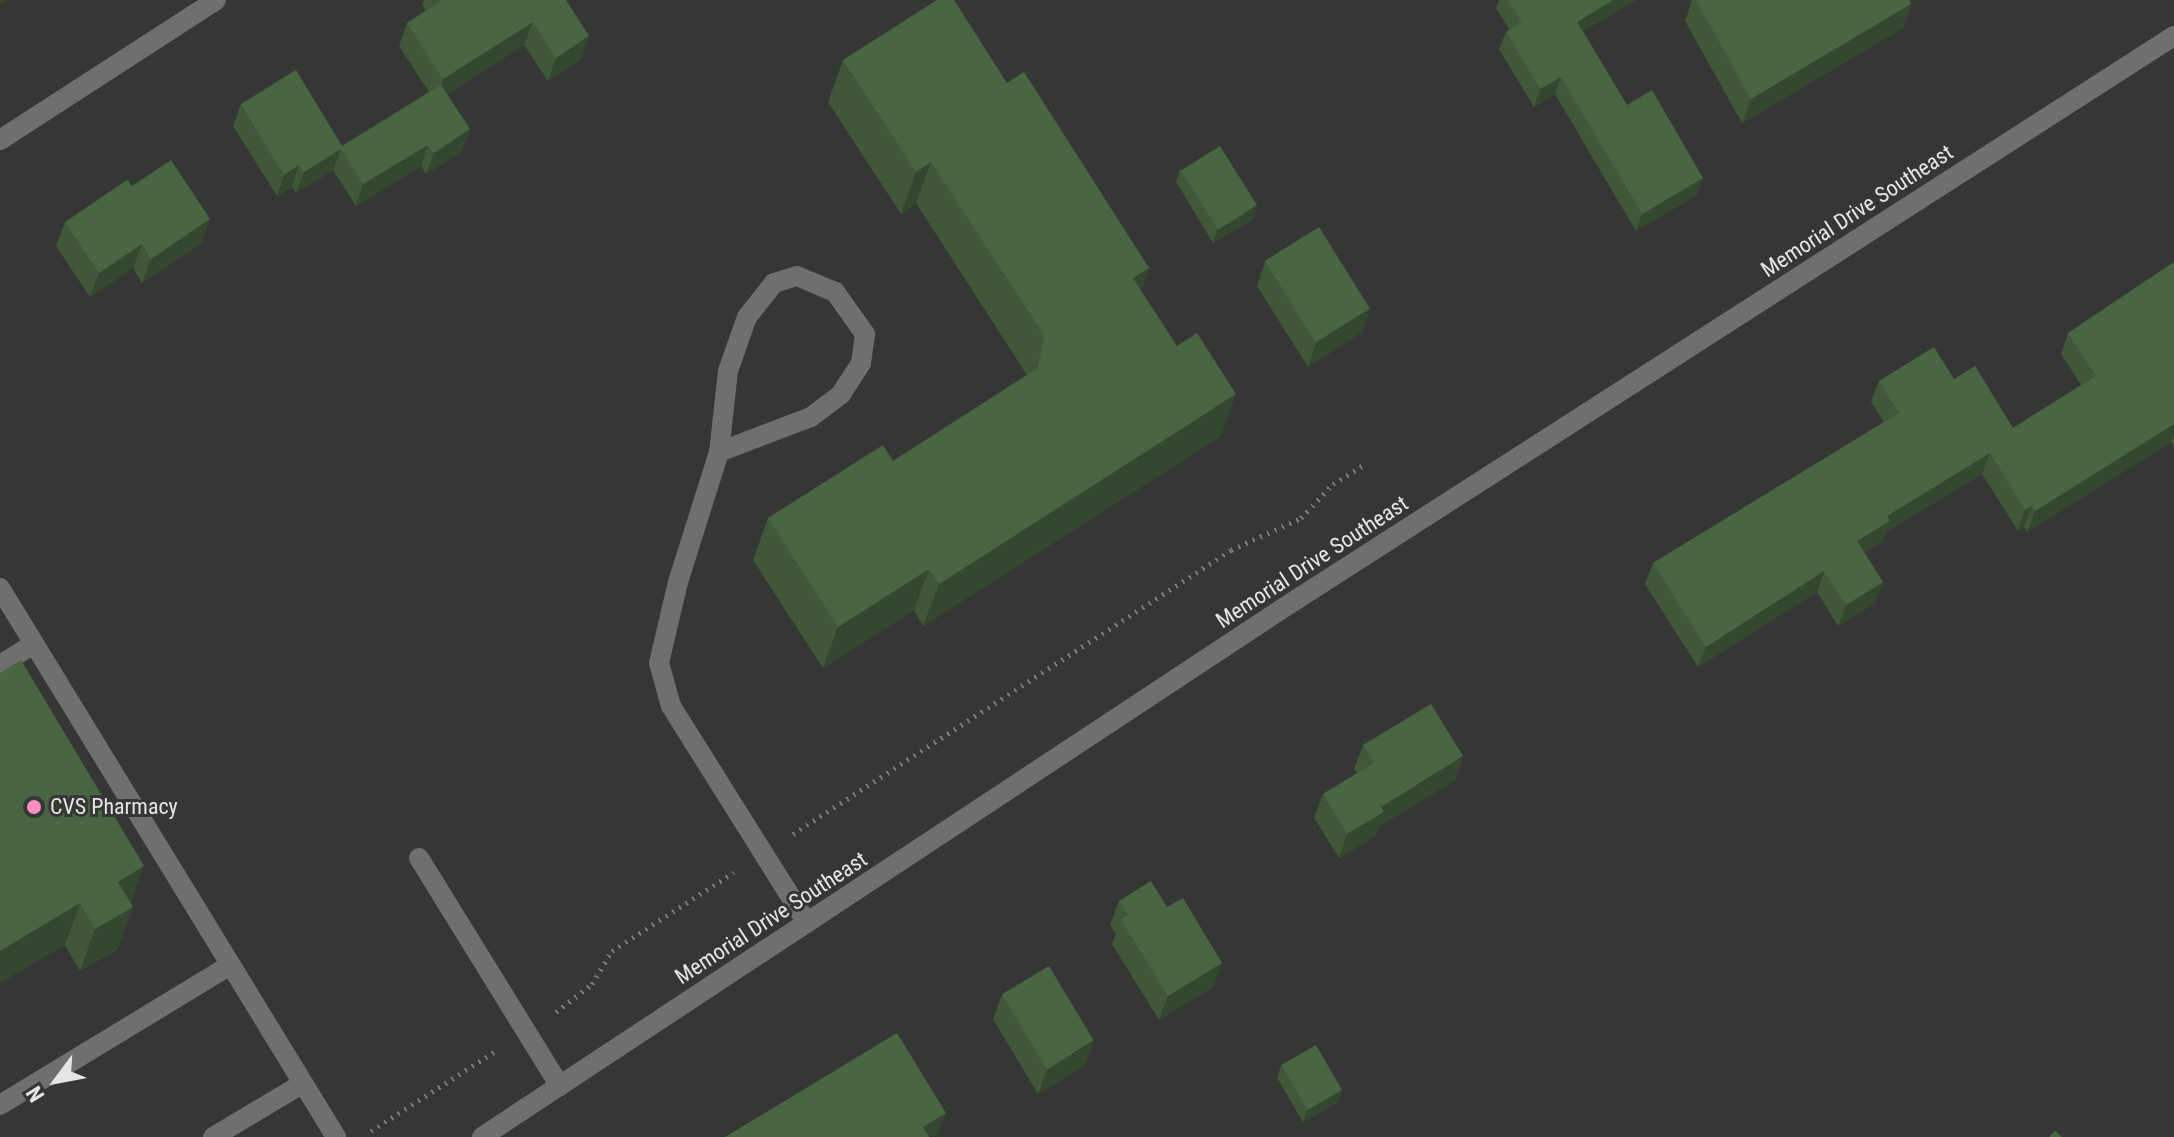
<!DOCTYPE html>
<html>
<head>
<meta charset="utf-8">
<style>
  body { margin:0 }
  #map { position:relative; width:2174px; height:1137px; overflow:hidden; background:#353734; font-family:"Roboto Condensed",sans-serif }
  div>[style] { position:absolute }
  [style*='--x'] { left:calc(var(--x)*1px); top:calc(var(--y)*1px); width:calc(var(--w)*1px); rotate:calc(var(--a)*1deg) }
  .path>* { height:5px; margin-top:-2.5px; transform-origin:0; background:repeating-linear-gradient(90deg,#7a7b79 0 2px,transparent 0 8px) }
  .service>* { height:20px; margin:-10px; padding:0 10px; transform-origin:10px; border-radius:10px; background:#706f6f }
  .minor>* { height:20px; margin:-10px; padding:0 10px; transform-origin:10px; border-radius:10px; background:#706f6f }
  .tertiary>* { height:20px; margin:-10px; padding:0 10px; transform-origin:10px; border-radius:10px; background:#706f6f }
  .wall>* { inset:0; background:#40573a }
  .shaded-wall>* { inset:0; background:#34472f }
  .building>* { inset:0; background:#4a6543; transform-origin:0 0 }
  .dots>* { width:22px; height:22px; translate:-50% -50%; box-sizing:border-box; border:4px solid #353734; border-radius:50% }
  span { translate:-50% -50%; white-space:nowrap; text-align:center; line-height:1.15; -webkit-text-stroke:6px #353734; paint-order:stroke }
  .street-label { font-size:22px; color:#e5e6e4 }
  .poi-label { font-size:22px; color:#e5e6e4 }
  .left { translate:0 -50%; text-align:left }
  .north { position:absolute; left:16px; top:1041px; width:80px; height:80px; -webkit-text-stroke:6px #353734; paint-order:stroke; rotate:238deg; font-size:22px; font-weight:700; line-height:32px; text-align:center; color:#e5e6e4 }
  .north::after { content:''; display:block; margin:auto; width:28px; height:36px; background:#e5e6e4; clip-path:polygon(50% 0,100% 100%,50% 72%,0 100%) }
</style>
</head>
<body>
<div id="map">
  <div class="path">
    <i style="--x:793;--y:834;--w:522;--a:-32.96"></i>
    <i style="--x:1231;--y:550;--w:77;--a:-24.6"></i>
    <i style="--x:1301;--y:518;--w:47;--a:-46.7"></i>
    <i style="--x:1333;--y:484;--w:36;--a:-32"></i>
    <i style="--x:556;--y:1012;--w:46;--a:-37.9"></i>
    <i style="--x:592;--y:984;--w:39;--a:-59"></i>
    <i style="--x:612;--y:951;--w:145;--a:-32.9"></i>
    <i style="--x:371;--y:1131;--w:150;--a:-32.7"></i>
  </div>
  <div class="service">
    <i style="--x:719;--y:452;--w:98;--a:-20.8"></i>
    <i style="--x:811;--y:417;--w:38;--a:-37"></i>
    <i style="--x:841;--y:394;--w:37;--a:-57"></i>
    <i style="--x:861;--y:363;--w:29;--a:-82"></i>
    <i style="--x:865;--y:334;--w:52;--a:-125.5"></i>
    <i style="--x:835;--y:292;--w:41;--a:-157.2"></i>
    <i style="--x:797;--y:276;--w:24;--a:163"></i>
    <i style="--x:774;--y:283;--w:43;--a:128.5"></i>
    <i style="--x:747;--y:317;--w:57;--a:109.4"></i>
    <i style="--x:728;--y:371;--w:81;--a:96.3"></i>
    <i style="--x:719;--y:452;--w:136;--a:107.5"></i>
    <i style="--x:678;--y:582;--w:83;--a:103.2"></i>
    <i style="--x:659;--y:663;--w:45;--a:74.4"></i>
    <i style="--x:671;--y:706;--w:256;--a:57.9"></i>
    <i style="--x:0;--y:588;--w:644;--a:58.53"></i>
    <i style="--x:0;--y:665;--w:40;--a:-32"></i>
    <i style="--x:419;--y:858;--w:268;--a:58.3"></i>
    <i style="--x:0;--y:1105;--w:269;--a:-31.3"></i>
    <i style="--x:213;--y:1137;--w:104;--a:-30.8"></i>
  </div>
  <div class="minor">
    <i style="--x:0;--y:140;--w:257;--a:-32.9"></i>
  </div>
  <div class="tertiary">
    <i style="--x:482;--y:1137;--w:969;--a:-33.43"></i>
    <i style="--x:1291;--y:603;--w:1049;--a:-32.71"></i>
  </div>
  <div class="wall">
    <i style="clip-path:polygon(424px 0,566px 0,581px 59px,548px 81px,524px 45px,448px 94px,462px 151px,426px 174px,421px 166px,356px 206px,333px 170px,296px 193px,292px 187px,277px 196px,233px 126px,241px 104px,342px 146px,429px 92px,399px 46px,407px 23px,426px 11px,422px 5px)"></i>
    <i style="clip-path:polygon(1499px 0,1636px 0,1583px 31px,1627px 105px,1703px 178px,1697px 195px,1636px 231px,1555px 94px,1534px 107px,1499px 49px,1506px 32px,1509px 29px,1496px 8px)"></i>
    <i style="clip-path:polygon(1692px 0,1914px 0,1910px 2px,1911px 4px,1903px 28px,1742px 123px,1685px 21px)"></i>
    <i style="clip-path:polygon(843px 60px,1007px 83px,1149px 268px,1141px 291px,1221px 436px,923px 626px,914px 610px,823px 668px,753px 560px,768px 518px,893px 461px,1027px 375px,916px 203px,901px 214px,828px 102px)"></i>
    <i style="clip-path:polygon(1180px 169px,1253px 219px,1213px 243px,1176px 182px)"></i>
    <i style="clip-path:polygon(132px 186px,202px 243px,142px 283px,133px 268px,90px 297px,56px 246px,65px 222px)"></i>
    <i style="clip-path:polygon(1265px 262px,1370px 308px,1362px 332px,1308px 367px,1257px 286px)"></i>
    <i style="clip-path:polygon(2174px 262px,2174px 446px,2171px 442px,2027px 532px,2024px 527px,2018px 531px,1982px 474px,1886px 532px,1882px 542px,1864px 553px,1883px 582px,1875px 603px,1838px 626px,1817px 592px,1698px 667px,1645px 584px,1653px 563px,1884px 422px,1871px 402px,1879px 381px,1954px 379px,2013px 428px,2081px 385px,2061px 354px,2068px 333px)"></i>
    <i style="clip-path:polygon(0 673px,131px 904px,118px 949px,80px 971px,65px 945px)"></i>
    <i style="clip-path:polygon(1363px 745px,1463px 756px,1455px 780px,1378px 827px,1375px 836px,1339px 858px,1314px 818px,1323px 794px,1357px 773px,1354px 769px)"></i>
    <i style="clip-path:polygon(1119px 901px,1213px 987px,1159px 1020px,1112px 944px,1116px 934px,1110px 925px)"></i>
    <i style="clip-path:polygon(1002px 995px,1085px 1065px,1038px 1094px,993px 1019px)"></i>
    <i style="clip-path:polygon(1281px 1065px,1338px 1102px,1303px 1122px,1277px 1078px)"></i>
  </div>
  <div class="shaded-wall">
    <i style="clip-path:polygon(0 0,8px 0,0 5px)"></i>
    <i style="clip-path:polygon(1613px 0,1636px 0,1570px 39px,1577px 22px)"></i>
    <i style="clip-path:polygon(1899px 0,1914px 0,1899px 9px,1911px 4px,1903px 28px,1742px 123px,1751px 99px)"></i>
    <i style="clip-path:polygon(533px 22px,524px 45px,435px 102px,443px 79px)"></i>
    <i style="clip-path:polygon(589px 36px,581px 59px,548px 81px,556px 58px)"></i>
    <i style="clip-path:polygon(1561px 77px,1555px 94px,1534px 107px,1540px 89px)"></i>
    <i style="clip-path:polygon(470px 129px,462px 151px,426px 174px,434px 153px)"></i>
    <i style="clip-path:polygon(428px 145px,421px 166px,356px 206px,363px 184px)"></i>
    <i style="clip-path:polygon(341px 149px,333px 170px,296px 193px,304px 172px)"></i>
    <i style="clip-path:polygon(931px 162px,916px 203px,901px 214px,916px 172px)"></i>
    <i style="clip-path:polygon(299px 165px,292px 187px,277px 196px,284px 175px)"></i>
    <i style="clip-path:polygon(1703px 178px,1697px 195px,1636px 231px,1642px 214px)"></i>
    <i style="clip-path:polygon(1257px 206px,1253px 219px,1213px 243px,1217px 230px)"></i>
    <i style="clip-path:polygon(210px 219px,202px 243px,142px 283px,151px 259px)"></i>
    <i style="clip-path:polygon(142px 244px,133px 268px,90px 297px,99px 273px)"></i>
    <i style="clip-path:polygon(1149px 268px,1134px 310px,1133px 278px)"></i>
    <i style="clip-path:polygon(1370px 308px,1362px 332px,1308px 367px,1316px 343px)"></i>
    <i style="clip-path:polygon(1236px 394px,1221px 436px,923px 626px,939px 584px)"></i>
    <i style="clip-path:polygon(2174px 424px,2174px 435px,2171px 442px,2027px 532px,2035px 511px)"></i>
    <i style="clip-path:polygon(1990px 453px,1982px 474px,1886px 532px,1882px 542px,1850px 562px,1857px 541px,1887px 516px)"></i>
    <i style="clip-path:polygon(2032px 506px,2024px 527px,2018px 531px,2025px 510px)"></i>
    <i style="clip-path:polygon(929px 569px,914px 610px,823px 668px,838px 627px)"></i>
    <i style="clip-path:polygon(1824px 571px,1817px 592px,1698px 667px,1706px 647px)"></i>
    <i style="clip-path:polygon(1883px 582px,1875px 603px,1838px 626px,1846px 605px)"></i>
    <i style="clip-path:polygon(1463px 756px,1455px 780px,1378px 827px,1375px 836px,1339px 858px,1347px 834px,1381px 807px)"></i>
    <i style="clip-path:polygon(144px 866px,129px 908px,118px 882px)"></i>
    <i style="clip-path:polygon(80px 903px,65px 945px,0 983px,0 951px)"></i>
    <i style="clip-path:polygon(133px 907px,118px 949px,80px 971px,95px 929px)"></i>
    <i style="clip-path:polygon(1222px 963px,1213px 987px,1159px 1020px,1168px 996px)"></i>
    <i style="clip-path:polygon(1094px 1041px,1085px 1065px,1038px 1094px,1047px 1070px)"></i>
    <i style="clip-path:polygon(1342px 1090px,1338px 1102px,1303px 1122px,1307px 1110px)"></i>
    <i style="clip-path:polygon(946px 1113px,937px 1136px,919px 1137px,923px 1127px)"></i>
  </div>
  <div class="building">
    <i style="clip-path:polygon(442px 0,566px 0,589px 36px,556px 58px,533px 22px,443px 79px,407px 23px)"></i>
    <i style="clip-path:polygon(937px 0,954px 0,1007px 83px,1024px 72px,1149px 268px,1133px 278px,1177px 346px,1197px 333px,1236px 394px,939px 584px,929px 569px,838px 627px,768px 518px,883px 445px,893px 461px,1038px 368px,1044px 335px,931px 162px,916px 172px,843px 60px)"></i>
    <i style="clip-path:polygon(1508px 0,1613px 0,1577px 22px,1627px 105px,1652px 90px,1703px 178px,1642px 214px,1561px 77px,1540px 89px,1506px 32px,1522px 22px)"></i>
    <i style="clip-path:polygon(1696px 0,1909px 0,1911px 4px,1751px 99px)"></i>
    <i style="clip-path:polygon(296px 70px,342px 146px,441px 85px,470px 129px,434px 153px,428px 145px,363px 184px,341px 149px,304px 172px,299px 165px,284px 175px,241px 104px)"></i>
    <i style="left:1220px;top:146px;width:70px;height:46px;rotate:58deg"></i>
    <i style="clip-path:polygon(171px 160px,210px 219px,151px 259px,142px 244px,99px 273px,65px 222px,127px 180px,132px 186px)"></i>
    <i style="left:1319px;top:227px;width:96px;height:64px;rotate:58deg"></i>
    <i style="clip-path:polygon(2174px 262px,2174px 424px,2035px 511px,2032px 506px,2025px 510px,1990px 453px,1887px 516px,1890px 521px,1857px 541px,1883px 582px,1846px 605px,1824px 571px,1706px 647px,1653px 563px,1899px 413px,1879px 381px,1934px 347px,1954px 379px,1975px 366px,2013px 428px,2096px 376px,2068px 333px)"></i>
    <i style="clip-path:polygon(21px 660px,144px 866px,118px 882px,133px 907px,95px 929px,80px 903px,0 951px,0 673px)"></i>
    <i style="clip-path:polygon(1431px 704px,1463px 756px,1381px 807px,1384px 812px,1347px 834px,1323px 794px,1374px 763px,1363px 745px)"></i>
    <i style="clip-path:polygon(1151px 881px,1167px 907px,1183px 898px,1222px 963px,1168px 996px,1121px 920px,1128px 915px,1119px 901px)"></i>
    <i style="left:1049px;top:966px;width:87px;height:55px;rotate:59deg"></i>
    <i style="clip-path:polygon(897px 1033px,946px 1113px,923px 1127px,929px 1137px,725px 1137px)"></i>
    <i style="left:1316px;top:1045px;width:52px;height:40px;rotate:60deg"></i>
    <i style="clip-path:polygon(2055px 1131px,2062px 1137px,2049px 1137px)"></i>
  </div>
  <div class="dots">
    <i style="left:34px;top:807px;background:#fc8fc2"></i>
  </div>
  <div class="street-label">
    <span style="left:1857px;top:211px;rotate:-33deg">Memorial Drive Southeast</span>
    <span style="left:1312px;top:562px;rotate:-33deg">Memorial Drive Southeast</span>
    <span style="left:771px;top:918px;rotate:-33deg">Memorial Drive Southeast</span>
  </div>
  <div class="poi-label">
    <span class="left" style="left:50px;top:807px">CVS Pharmacy</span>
  </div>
  <div class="north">N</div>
</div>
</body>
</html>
